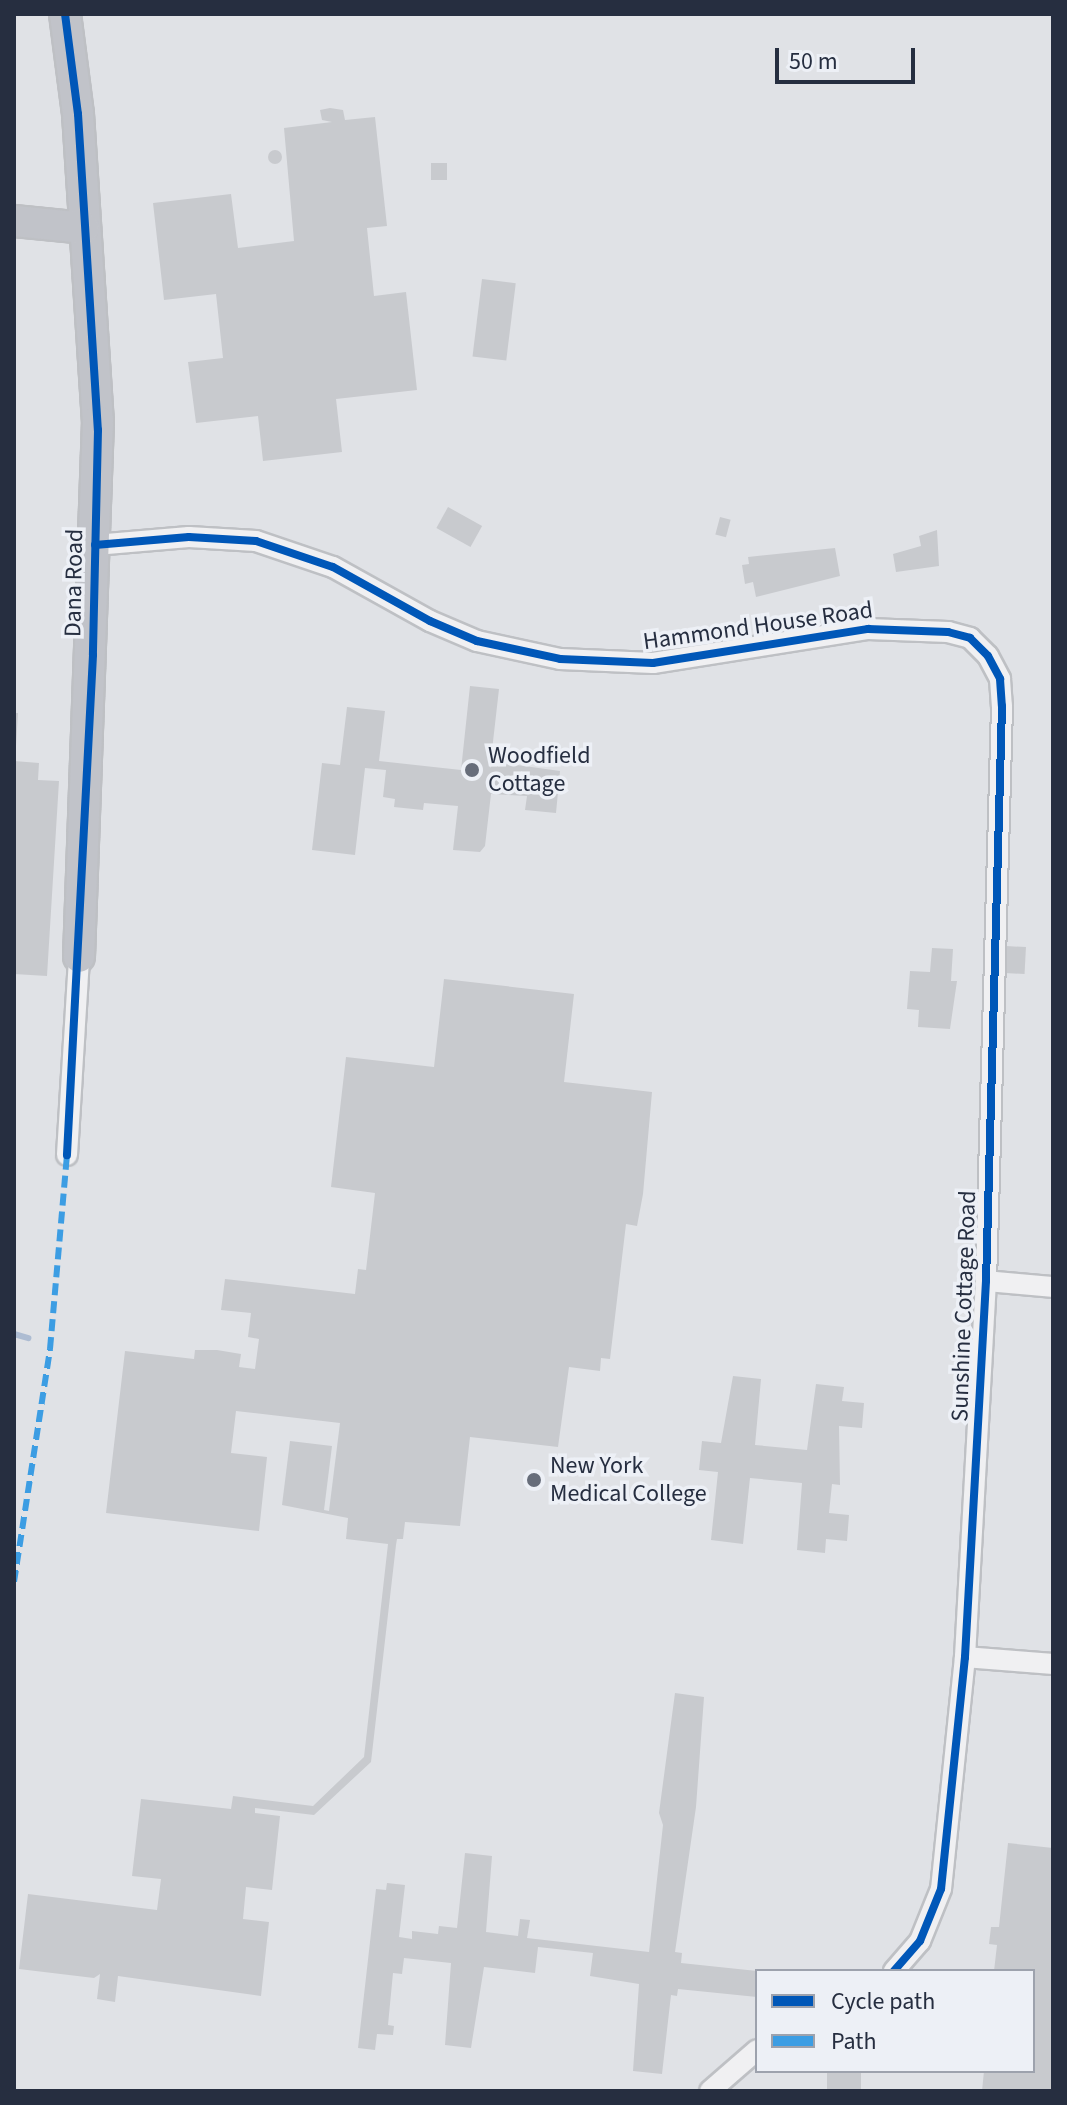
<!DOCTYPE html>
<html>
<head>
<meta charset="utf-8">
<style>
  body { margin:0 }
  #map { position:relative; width:1067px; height:2105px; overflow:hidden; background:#e0e2e6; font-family:"Source Sans 3",sans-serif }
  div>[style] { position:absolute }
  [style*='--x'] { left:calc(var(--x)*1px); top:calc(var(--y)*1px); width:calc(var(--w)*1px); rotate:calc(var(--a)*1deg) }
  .stream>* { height:6px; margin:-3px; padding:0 3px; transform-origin:3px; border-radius:3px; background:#adbcd2 }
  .building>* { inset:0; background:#c8cace; transform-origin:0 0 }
  .round { border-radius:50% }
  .roads { filter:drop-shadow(2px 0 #bec0c4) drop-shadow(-2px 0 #bec0c4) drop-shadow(0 2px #bec0c4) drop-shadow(0 -2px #bec0c4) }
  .street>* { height:20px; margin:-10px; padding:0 10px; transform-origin:10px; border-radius:10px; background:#f0f0f2 }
  .secondary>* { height:30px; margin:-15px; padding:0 15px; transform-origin:15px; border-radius:15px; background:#c1c3c9 }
  .quiet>* { height:6px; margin-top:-3px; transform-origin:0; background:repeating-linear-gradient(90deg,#3c9de3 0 12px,transparent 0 18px) }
  .cycleway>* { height:8px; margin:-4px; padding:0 4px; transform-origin:4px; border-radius:4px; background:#0057b8 }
  .dots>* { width:22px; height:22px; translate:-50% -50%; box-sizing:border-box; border:4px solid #edf0f6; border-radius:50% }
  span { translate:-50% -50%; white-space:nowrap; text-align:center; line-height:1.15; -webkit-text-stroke:7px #edf0f6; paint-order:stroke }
  .street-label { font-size:24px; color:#262e40 }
  .poi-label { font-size:24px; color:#262e40 }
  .left { translate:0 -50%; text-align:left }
  .frame { position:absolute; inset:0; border:16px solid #262e40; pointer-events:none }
  .legend { position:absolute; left:755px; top:1969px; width:280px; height:104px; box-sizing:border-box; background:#edf0f6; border:2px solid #9da2ad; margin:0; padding:10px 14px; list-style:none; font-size:24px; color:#262e40 }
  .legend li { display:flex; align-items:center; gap:16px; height:40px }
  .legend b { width:40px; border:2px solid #9da2ad }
  .scale { position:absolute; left:775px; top:48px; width:140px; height:36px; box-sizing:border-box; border:4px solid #262e40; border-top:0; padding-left:10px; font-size:24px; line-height:28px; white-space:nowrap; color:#262e40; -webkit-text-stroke:6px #edf0f6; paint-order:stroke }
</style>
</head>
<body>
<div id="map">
  <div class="stream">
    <i style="--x:14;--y:1334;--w:15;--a:16"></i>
  </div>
  <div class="building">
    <i style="clip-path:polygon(330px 108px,343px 110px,345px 120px,375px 117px,387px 226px,367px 228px,374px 296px,406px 292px,417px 390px,336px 399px,342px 452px,263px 461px,258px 416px,196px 423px,188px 362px,223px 358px,216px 294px,164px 300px,153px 203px,231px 194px,238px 248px,294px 241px,284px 128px,332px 122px,322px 120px,320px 110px)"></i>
    <i class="round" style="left:268px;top:150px;width:14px;height:14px"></i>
    <i style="left:431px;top:163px;width:16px;height:17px"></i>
    <i style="left:482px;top:279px;width:34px;height:78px;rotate:7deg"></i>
    <i style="left:448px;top:507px;width:39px;height:24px;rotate:29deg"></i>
    <i style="left:720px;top:517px;width:11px;height:18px;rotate:15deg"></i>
    <i style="clip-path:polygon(937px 530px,939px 566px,896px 572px,893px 554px,921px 546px,919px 536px)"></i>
    <i style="clip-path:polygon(835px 548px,840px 576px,756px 597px,753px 582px,745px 584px,742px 565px,749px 564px,748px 557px)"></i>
    <i style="clip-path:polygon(470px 686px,499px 689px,490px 768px,495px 762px,560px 771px,556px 813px,525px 810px,527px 796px,491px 794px,485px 846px,480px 852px,453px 850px,458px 806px,424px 803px,423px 810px,394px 807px,395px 799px,383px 797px,386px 770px,365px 768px,355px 855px,312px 850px,322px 763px,340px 765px,347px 707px,385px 711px,379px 761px,461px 770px)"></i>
    <i style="clip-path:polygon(14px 713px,18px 713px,16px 746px,14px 746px)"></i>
    <i style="clip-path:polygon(14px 761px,39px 763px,38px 780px,59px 781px,47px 976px,14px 974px)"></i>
    <i style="left:1006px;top:946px;width:20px;height:27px;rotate:3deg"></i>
    <i style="clip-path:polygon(932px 948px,953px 949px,951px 981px,957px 981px,950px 1029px,918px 1027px,919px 1010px,907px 1009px,910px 971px,930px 972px)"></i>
    <i style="clip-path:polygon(444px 979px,574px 994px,564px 1082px,652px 1092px,643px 1194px,637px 1226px,626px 1224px,610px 1359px,601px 1358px,600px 1371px,569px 1367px,558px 1447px,470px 1437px,460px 1526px,405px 1522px,403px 1539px,397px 1539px,396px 1545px,371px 1762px,314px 1815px,255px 1808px,255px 1813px,280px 1816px,272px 1890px,246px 1887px,243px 1919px,269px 1922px,261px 1996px,118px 1976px,115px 2002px,97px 1999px,100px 1974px,94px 1978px,19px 1969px,28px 1894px,157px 1910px,161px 1879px,132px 1876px,141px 1799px,231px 1809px,233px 1796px,313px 1806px,364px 1757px,388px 1544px,346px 1539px,348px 1518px,282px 1505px,290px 1441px,332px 1446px,324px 1510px,329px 1511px,340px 1423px,236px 1411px,231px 1453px,267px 1457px,259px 1531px,106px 1513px,125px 1351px,194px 1359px,195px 1350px,217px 1350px,241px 1354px,239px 1367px,255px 1369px,259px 1339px,248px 1337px,251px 1313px,221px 1310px,225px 1279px,355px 1294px,358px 1269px,366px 1270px,375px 1193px,331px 1187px,346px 1057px,434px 1067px)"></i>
    <i style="clip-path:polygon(733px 1376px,761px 1379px,755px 1445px,807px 1450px,816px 1384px,844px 1387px,842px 1401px,864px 1403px,862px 1428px,839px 1426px,840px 1485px,832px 1484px,829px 1513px,849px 1515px,847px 1541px,826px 1539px,825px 1553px,797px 1550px,802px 1483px,750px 1478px,743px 1544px,711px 1540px,718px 1472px,699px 1470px,702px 1441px,721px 1443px)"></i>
    <i style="clip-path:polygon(675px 1693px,704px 1697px,696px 1807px,675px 1952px,682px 1953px,681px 1963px,757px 1971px,757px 1997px,678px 1989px,677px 1996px,671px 1995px,662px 2074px,633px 2071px,639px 1984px,590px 1976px,593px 1953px,538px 1947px,535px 1973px,484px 1967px,471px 2048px,445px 2045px,451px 1963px,404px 1958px,402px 1974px,393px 1973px,388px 2025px,394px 2026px,393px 2035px,377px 2034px,375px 2050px,358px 2048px,376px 1889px,386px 1890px,387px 1883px,405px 1885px,399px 1937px,412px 1939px,412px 1931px,438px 1934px,439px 1926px,457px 1928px,465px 1853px,492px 1856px,486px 1932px,518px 1936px,520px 1919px,530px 1920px,527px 1938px,649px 1952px,663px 1825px,659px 1813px)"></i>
    <i style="clip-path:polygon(1008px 1843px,1053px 1848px,1053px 2091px,982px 2091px,984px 2071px,1033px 2071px,1033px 1971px,994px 1971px,997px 1945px,989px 1944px,991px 1927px,999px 1927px)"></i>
    <i style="left:827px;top:2071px;width:34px;height:20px"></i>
  </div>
  <div class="roads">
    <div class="street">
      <i style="--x:95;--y:545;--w:94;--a:-4.9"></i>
      <i style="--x:189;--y:537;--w:67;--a:3.4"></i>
      <i style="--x:256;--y:541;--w:81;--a:18.7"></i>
      <i style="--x:333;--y:567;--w:111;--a:29.1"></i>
      <i style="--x:430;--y:621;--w:51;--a:23.1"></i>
      <i style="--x:477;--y:641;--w:85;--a:12.2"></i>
      <i style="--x:560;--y:659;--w:93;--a:2.5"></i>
      <i style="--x:653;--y:663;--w:218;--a:-9"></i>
      <i style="--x:868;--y:629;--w:80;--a:2.1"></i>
      <i style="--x:948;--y:632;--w:23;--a:15"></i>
      <i style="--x:970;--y:638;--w:25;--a:45"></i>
      <i style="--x:988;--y:656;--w:26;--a:62"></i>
      <i style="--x:1000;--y:679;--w:27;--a:86"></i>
      <i style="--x:1002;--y:706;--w:575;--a:91.59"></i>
      <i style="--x:986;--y:1281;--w:377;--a:93.2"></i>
      <i style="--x:965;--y:1657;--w:233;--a:95.9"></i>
      <i style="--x:941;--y:1889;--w:56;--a:112"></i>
      <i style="--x:920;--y:1941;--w:40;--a:131"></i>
      <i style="--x:67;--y:1155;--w:198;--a:-86.5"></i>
      <i style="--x:986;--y:1281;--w:67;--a:5.1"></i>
      <i style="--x:965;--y:1657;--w:88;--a:4.5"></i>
      <i style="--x:710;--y:2091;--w:62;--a:-41.1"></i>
    </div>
    <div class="secondary">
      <i style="--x:65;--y:14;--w:101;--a:82.6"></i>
      <i style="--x:78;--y:114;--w:308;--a:86.3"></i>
      <i style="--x:98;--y:421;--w:536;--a:92.03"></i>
      <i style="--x:14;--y:221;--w:70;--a:5.7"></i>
    </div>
  </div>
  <div class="quiet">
    <i style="--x:14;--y:1582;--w:236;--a:-81.2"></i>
    <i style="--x:50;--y:1349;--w:195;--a:-85"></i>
  </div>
  <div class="cycleway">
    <i style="--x:65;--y:14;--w:101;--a:82.6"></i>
    <i style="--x:78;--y:114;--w:317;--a:86.4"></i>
    <i style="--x:98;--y:430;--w:225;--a:91.3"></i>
    <i style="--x:93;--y:655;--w:501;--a:92.98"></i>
    <i style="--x:95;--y:545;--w:94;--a:-4.9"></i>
    <i style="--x:189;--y:537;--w:67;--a:3.4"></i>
    <i style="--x:256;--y:541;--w:81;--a:18.7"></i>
    <i style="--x:333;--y:567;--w:111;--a:29.1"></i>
    <i style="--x:430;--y:621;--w:51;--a:23.1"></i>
    <i style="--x:477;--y:641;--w:85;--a:12.2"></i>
    <i style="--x:560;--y:659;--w:93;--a:2.5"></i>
    <i style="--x:653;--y:663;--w:218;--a:-9"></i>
    <i style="--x:868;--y:629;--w:80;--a:2.1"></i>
    <i style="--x:948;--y:632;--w:23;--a:15"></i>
    <i style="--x:970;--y:638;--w:25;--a:45"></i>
    <i style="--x:988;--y:656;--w:26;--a:62"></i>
    <i style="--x:1000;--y:679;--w:27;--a:86"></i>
    <i style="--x:1002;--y:706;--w:575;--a:91.59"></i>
    <i style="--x:986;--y:1281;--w:377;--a:93.2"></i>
    <i style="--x:965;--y:1657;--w:233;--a:95.9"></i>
    <i style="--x:941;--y:1889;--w:56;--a:112"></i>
    <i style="--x:920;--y:1941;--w:40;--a:131"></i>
  </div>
  <div class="dots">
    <i style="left:472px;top:770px;background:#676d7a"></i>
    <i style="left:534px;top:1480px;background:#676d7a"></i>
  </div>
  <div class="street-label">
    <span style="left:74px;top:583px;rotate:-89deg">Dana Road</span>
    <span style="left:758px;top:626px;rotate:-8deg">Hammond House Road</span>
    <span style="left:964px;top:1306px;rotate:-88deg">Sunshine Cottage Road</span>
  </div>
  <div class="poi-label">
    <span class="left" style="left:488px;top:770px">Woodfield<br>Cottage</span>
    <span class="left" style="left:550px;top:1480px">New York<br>Medical College</span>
  </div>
  <div class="frame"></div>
  <ul class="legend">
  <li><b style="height:10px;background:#0057b8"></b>Cycle path</li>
  <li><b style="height:10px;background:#3c9de3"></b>Path</li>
  </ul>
  <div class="scale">50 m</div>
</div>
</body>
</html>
